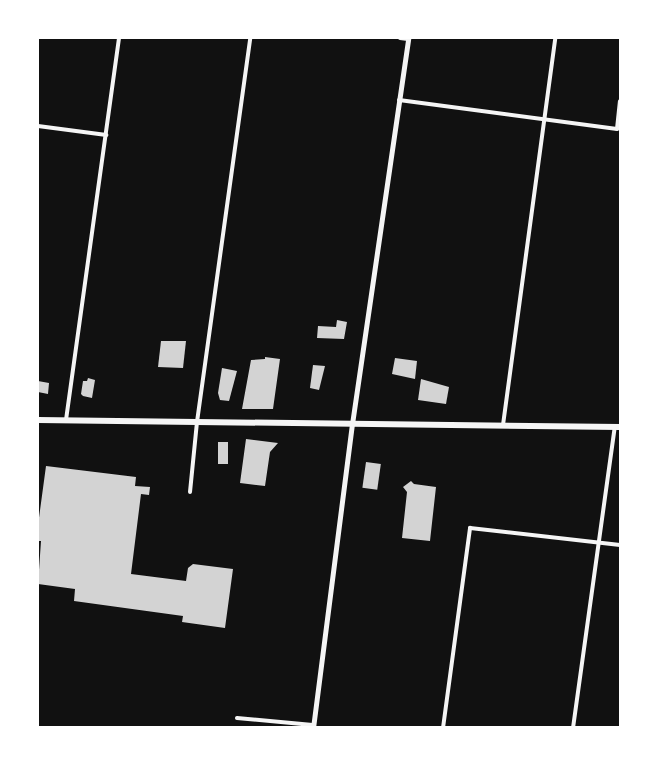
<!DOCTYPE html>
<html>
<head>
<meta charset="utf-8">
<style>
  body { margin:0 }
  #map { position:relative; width:658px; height:765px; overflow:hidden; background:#111; font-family:"Source Sans 3",sans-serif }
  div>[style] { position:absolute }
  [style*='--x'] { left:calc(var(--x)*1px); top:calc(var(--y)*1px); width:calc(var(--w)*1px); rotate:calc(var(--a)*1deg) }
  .building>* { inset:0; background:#d3d3d3; transform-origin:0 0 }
  .minor>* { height:4px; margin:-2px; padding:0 2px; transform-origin:2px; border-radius:2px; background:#f5f5f5 }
  .secondary>* { height:5px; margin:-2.5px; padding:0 2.5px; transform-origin:2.5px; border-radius:2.5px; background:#f5f5f5 }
  .primary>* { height:6px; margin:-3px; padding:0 3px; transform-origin:3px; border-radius:3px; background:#f5f5f5 }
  span { translate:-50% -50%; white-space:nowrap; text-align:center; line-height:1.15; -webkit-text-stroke:6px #fff; paint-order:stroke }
  .frame { position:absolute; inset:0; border:39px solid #fff; pointer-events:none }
</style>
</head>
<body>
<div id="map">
  <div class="building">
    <i style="clip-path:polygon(337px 320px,347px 322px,344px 339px,317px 338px,318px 326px,336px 327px)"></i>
    <i style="clip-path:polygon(161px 341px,186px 341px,183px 368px,158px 367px)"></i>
    <i style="clip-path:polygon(265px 357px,280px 359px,273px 409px,242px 409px,251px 360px,265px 359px)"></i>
    <i style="clip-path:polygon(395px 358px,417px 361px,415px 379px,392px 374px)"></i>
    <i style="clip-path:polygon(313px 365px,325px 366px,319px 390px,310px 388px)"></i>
    <i style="clip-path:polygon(222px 368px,237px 371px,229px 401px,220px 400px,218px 393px)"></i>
    <i style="clip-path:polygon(88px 378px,95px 380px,92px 398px,83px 396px,81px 394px,83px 381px,87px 381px)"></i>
    <i style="clip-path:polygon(421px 379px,449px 387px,446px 404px,418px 400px)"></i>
    <i style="clip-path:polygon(38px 381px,49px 383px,48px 394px,38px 392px)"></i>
    <i style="clip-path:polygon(246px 439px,278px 443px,270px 452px,265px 486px,240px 483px)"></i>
    <i style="left:218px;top:442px;width:10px;height:22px"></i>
    <i style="left:366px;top:462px;width:15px;height:26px;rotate:8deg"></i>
    <i style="clip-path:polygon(46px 466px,136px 477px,135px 486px,150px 487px,149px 495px,141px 494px,131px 574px,186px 581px,188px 568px,193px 564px,233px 569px,225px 628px,182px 622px,183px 616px,74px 601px,75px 589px,38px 584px,41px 541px,38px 541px,38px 525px)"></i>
    <i style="clip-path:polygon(411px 481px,414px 484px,436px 487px,430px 541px,402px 538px,407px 492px,403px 487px)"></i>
  </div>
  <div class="minor">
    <i style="--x:400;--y:38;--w:8;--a:7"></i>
    <i style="--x:399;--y:100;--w:220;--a:7.6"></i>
    <i style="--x:617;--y:129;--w:28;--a:-84"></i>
    <i style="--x:38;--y:126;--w:69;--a:7.5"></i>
    <i style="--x:66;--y:420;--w:386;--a:-82.1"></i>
    <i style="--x:503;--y:425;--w:390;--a:-82.3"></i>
    <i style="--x:190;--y:492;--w:70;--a:-84.3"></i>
    <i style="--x:197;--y:422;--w:388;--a:-82.1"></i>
    <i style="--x:237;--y:718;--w:76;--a:5.3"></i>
    <i style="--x:443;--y:728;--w:202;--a:-82.3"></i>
    <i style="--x:470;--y:528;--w:151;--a:6.5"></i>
    <i style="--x:573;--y:728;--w:304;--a:-82.1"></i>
  </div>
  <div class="secondary">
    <i style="--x:313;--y:728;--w:306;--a:-82.7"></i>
    <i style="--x:352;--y:424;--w:390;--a:-81.7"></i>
  </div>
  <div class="primary">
    <i style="--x:38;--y:420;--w:582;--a:0.69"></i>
  </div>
  <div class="frame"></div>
</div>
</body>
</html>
